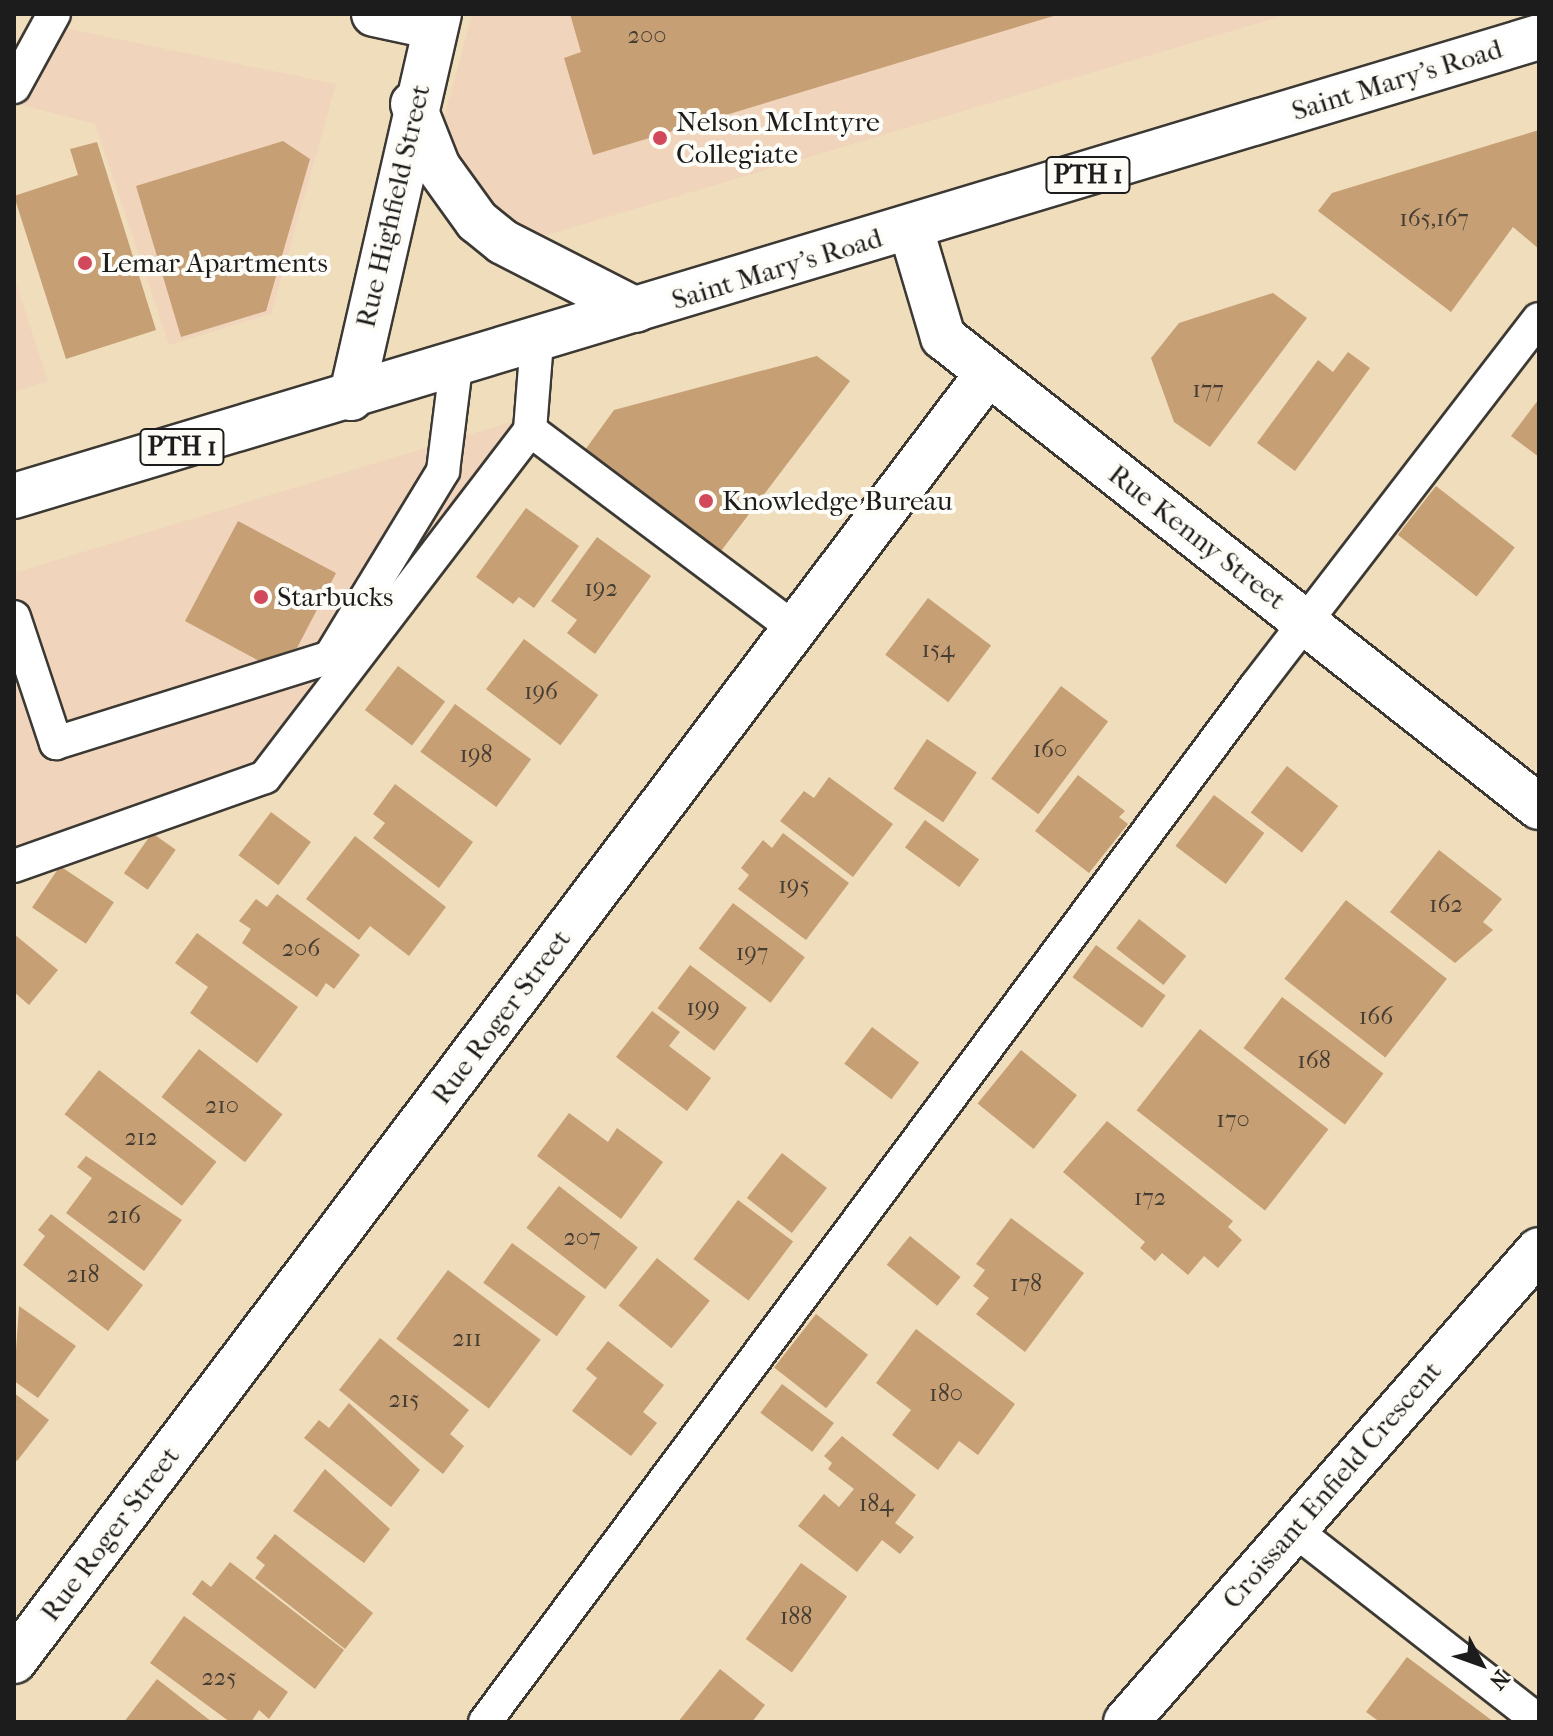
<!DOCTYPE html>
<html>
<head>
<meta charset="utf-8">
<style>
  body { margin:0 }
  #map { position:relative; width:1553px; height:1736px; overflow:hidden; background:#efddbb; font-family:"IM FELL French Canon",serif }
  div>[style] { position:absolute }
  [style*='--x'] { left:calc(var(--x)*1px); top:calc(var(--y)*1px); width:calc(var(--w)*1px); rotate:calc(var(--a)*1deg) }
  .built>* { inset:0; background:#f0d5bc }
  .building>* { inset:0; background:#c69f75; transform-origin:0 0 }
  .roads { filter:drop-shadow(2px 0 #3c3934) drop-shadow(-2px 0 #3c3934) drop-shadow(0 2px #3c3934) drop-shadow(0 -2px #3c3934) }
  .lane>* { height:32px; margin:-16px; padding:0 16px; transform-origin:16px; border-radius:16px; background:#fff }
  .street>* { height:44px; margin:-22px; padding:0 22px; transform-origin:22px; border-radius:22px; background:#fff }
  .secondary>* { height:44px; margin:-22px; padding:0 22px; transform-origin:22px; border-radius:22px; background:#fff }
  .highway>* { height:44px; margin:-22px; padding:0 22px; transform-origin:22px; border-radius:22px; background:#fff }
  .dots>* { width:22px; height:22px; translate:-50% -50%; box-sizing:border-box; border:4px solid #fdfcf7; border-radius:50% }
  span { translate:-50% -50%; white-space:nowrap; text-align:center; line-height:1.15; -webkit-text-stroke:8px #fdfcf7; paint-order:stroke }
  .number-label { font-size:24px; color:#463d32 }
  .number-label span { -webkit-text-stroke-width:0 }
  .shield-label span { padding:2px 6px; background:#fdfcf7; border:2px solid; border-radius:6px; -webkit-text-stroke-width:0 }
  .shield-label { font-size:26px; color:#1c1c1c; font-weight:700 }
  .street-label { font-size:28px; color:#1c1c1c }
  .poi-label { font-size:28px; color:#1c1c1c }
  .left { translate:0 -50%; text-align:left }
  .frame { position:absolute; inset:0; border:16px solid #1c1c1c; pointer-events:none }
  .north { position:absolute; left:1441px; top:1624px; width:80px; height:80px; -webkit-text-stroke:6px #fdfcf7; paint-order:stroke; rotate:131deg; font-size:22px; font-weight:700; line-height:32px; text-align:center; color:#1c1c1c }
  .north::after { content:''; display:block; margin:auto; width:28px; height:36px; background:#1c1c1c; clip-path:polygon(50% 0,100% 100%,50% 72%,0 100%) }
</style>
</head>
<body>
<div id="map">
  <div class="built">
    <i style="clip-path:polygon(472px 14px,1289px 14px,537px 238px,510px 227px,451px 154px,443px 122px)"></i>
    <i style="clip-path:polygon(55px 26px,336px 84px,271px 314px,169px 345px,95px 124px,14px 103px)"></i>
    <i style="clip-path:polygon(14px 277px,48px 381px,14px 392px)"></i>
    <i style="clip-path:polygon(527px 417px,264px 772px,14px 858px,14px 573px)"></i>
  </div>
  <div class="building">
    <i style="clip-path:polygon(570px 14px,1057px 14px,1057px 15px,593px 155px,564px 58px,581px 52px)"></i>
    <i style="clip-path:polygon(1539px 130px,1539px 249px,1513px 227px,1451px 312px,1318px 211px,1332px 193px)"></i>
    <i style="clip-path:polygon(283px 141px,310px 159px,266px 311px,181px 337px,136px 186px)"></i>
    <i style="clip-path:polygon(97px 142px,156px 330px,66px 359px,14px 196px,78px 175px,70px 149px)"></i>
    <i style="clip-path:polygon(1273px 293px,1307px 318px,1210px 447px,1174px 422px,1151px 358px,1179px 323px)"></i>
    <i style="clip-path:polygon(1348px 352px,1370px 368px,1295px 471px,1257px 443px,1318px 360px,1333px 372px)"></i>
    <i style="clip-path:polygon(817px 356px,850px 381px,721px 551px,585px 450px,614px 410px)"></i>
    <i style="clip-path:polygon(1539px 399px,1539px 457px,1511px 436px)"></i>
    <i style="left:1436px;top:486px;width:100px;height:62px;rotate:38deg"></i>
    <i style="clip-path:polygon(526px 508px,579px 546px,534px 608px,519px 597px,513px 604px,476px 577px)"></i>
    <i style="clip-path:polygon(238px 521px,336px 573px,297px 648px,261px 662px,185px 621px)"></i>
    <i style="clip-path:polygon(597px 537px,651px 576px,595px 654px,567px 633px,577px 620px,551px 601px)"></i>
    <i style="left:928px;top:598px;width:79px;height:71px;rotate:37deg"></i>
    <i style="left:524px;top:639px;width:93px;height:63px;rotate:37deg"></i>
    <i style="left:398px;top:666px;width:59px;height:55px;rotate:37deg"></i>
    <i style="left:1061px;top:686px;width:59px;height:116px;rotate:37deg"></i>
    <i style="left:455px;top:704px;width:94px;height:59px;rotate:36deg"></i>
    <i style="left:927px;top:739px;width:60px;height:60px;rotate:34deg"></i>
    <i style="left:1287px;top:766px;width:65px;height:59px;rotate:38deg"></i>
    <i style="clip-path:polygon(1078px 775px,1125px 811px,1119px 817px,1128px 824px,1089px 873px,1035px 831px)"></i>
    <i style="clip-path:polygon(829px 777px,893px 824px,853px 877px,780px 821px,804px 791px,814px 798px)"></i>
    <i style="clip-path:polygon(395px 784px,473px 842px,439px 888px,373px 838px,385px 823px,373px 814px)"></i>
    <i style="left:1214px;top:795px;width:63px;height:64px;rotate:37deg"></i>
    <i style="left:271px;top:812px;width:50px;height:54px;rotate:37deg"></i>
    <i style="left:925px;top:820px;width:67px;height:34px;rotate:36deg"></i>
    <i style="left:152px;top:833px;width:29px;height:49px;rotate:35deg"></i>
    <i style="clip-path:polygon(783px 833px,849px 883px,806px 940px,738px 889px,749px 875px,741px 868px,763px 840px,772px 848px)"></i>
    <i style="clip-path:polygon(355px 836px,446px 907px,409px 956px,370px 926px,359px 940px,306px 899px)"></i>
    <i style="clip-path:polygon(1439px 850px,1502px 899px,1483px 922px,1493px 930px,1455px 963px,1390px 912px)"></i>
    <i style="left:60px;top:866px;width:65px;height:50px;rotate:34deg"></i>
    <i style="clip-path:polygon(277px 894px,360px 955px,334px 989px,326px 983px,317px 997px,242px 943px,251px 929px,239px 921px,256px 899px,267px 907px)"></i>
    <i style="left:1346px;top:900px;width:128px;height:100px;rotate:38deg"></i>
    <i style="left:733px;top:903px;width:90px;height:57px;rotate:37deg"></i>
    <i style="left:1139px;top:919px;width:60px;height:37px;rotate:38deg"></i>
    <i style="clip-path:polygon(197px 933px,298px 1007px,257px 1063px,190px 1013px,208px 987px,175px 963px)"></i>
    <i style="clip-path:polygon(14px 934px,58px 970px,29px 1005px,14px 992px)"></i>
    <i style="left:1096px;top:945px;width:86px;height:40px;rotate:36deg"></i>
    <i style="left:690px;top:965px;width:71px;height:54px;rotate:37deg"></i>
    <i style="left:1282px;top:997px;width:127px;height:64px;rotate:37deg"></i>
    <i style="clip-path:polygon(652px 1011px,680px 1032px,669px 1046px,711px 1078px,687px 1111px,616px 1057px)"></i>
    <i style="left:872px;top:1027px;width:59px;height:46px;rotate:37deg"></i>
    <i style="left:1200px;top:1029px;width:163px;height:103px;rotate:38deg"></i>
    <i style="left:199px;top:1049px;width:106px;height:61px;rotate:38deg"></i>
    <i style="left:1021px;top:1050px;width:72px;height:69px;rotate:39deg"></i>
    <i style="left:99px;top:1070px;width:149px;height:56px;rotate:38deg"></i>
    <i style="clip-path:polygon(569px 1113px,608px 1142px,617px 1128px,663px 1162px,621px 1219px,537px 1156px)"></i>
    <i style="clip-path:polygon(1107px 1121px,1233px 1221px,1228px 1227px,1242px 1240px,1218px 1268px,1204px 1256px,1188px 1275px,1162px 1253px,1155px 1261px,1140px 1248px,1145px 1242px,1063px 1172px)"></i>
    <i style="left:782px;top:1153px;width:57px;height:57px;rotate:38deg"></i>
    <i style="clip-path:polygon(86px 1156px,182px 1220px,144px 1271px,66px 1213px,92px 1178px,77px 1167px)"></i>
    <i style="left:559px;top:1186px;width:100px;height:53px;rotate:38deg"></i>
    <i style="left:738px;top:1200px;width:69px;height:74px;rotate:37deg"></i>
    <i style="clip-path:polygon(51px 1214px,143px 1285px,108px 1331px,23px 1265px,45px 1236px,38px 1230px)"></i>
    <i style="clip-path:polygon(1011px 1218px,1084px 1273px,1025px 1352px,976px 1314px,989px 1298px,973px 1286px,985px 1270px,976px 1264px)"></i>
    <i style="left:910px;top:1236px;width:65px;height:37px;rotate:39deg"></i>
    <i style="left:512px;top:1243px;width:91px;height:49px;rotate:36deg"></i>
    <i style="left:657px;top:1258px;width:68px;height:61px;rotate:39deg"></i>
    <i style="left:448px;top:1270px;width:116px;height:86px;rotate:37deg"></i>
    <i style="clip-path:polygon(19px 1306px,76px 1346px,38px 1398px,14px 1381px)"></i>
    <i style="left:816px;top:1314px;width:66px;height:68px;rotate:38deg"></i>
    <i style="clip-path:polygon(916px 1329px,1015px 1404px,978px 1455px,959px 1441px,938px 1470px,892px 1435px,911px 1410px,876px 1383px)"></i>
    <i style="clip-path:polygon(380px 1338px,469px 1410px,450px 1434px,464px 1446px,443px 1474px,339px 1390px)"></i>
    <i style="clip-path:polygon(608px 1341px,664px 1385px,643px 1412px,657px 1423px,631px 1456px,572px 1411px,597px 1378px,586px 1369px)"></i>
    <i style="left:782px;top:1384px;width:65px;height:36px;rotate:37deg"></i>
    <i style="clip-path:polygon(14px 1393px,49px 1420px,17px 1461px,14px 1459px)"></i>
    <i style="clip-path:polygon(349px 1403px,420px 1470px,391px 1507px,304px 1438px,319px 1420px,329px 1428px)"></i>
    <i style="clip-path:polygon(842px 1436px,916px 1495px,895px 1523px,914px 1537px,900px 1554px,882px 1540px,857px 1572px,798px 1526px,824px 1494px,839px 1507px,854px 1489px,828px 1469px,832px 1463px,824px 1456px)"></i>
    <i style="clip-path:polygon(325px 1469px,390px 1529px,364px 1563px,293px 1511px)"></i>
    <i style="clip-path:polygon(275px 1534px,373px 1613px,345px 1649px,255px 1578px,265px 1565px,256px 1558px)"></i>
    <i style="clip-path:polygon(230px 1562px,344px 1650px,315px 1689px,192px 1594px,202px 1580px,211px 1587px)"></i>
    <i style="left:801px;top:1563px;width:57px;height:94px;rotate:36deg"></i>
    <i style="clip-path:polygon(184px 1616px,288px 1692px,269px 1719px,259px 1710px,251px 1722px,230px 1722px,150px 1663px)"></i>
    <i style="clip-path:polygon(1407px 1657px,1494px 1722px,1380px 1722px,1366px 1712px)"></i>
    <i style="clip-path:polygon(720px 1669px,765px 1705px,752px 1722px,678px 1722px)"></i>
    <i style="clip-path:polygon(157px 1679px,212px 1722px,124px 1722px)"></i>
  </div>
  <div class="roads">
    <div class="lane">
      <i style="--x:14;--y:87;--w:83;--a:-61.3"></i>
      <i style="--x:530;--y:430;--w:331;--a:36.9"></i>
      <i style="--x:14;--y:617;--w:133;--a:71.6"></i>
      <i style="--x:56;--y:743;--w:287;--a:-17.4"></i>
      <i style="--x:330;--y:657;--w:218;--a:-58.7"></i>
      <i style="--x:443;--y:471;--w:106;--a:-82.9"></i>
      <i style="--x:14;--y:866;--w:266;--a:-19.5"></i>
      <i style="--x:265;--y:777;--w:437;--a:-52.6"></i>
      <i style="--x:530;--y:430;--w:89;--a:-85.5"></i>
      <i style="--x:1293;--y:1529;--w:312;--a:38"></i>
      <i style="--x:485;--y:1722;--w:1291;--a:-53.34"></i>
      <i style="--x:1256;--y:686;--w:463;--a:-52.4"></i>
    </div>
    <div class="street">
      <i style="--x:374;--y:14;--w:62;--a:12"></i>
      <i style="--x:911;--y:229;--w:113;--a:73.5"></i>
      <i style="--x:943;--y:337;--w:759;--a:38.26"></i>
      <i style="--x:351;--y:398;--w:394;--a:-77.1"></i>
      <i style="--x:14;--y:1661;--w:1615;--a:-52.9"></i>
    </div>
    <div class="secondary">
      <i style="--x:1126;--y:1722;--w:627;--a:-48.81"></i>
    </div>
    <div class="highway">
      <i style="--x:413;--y:104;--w:68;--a:68.4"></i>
      <i style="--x:438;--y:167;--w:67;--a:54.2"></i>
      <i style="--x:477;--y:221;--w:33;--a:39"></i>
      <i style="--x:503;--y:242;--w:149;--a:27.1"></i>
      <i style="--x:14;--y:496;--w:1593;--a:-16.75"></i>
    </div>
  </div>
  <div class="dots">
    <i style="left:660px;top:138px;background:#d1495b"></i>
    <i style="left:85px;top:263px;background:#d1495b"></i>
    <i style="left:706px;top:501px;background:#d1495b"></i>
    <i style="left:261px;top:597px;background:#d1495b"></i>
  </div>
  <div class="number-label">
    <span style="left:647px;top:36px">200</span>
    <span style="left:1434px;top:219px">165,167</span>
    <span style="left:1208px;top:390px">177</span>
    <span style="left:601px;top:589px">192</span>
    <span style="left:938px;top:650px">154</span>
    <span style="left:541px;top:692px">196</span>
    <span style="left:1050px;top:750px">160</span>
    <span style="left:476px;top:755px">198</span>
    <span style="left:794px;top:886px">195</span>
    <span style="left:1446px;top:905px">162</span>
    <span style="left:301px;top:949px">206</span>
    <span style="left:752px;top:953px">197</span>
    <span style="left:703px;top:1008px">199</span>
    <span style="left:1376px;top:1017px">166</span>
    <span style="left:1314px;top:1061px">168</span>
    <span style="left:222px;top:1106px">210</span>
    <span style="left:1233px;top:1120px">170</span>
    <span style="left:141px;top:1138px">212</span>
    <span style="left:1150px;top:1198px">172</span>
    <span style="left:124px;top:1216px">216</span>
    <span style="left:582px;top:1238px">207</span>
    <span style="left:83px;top:1275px">218</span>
    <span style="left:1026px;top:1284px">178</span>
    <span style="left:467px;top:1339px">211</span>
    <span style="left:946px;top:1394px">180</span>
    <span style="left:404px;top:1400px">215</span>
    <span style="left:876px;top:1504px">184</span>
    <span style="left:796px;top:1617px">188</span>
    <span style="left:219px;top:1678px">225</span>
  </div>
  <div class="shield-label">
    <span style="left:1088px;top:175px">PTH 1</span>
    <span style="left:182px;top:447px">PTH 1</span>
  </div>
  <div class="street-label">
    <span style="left:1397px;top:80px;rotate:-17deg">Saint Mary's Road</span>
    <span style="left:393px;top:206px;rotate:-77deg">Rue Highfield Street</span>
    <span style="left:777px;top:269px;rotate:-17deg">Saint Mary's Road</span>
    <span style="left:1197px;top:537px;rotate:38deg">Rue Kenny Street</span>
    <span style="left:501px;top:1017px;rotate:-53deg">Rue Roger Street</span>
    <span style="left:1332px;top:1485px;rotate:-49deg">Croissant Enfield Crescent</span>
    <span style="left:110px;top:1534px;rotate:-53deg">Rue Roger Street</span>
  </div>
  <div class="poi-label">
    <span class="left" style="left:676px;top:138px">Nelson McIntyre<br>Collegiate</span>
    <span class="left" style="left:101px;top:263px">Lemar Apartments</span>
    <span class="left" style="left:722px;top:501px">Knowledge Bureau</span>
    <span class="left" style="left:277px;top:597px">Starbucks</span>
  </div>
  <div class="frame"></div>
  <div class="north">N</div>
</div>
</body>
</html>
